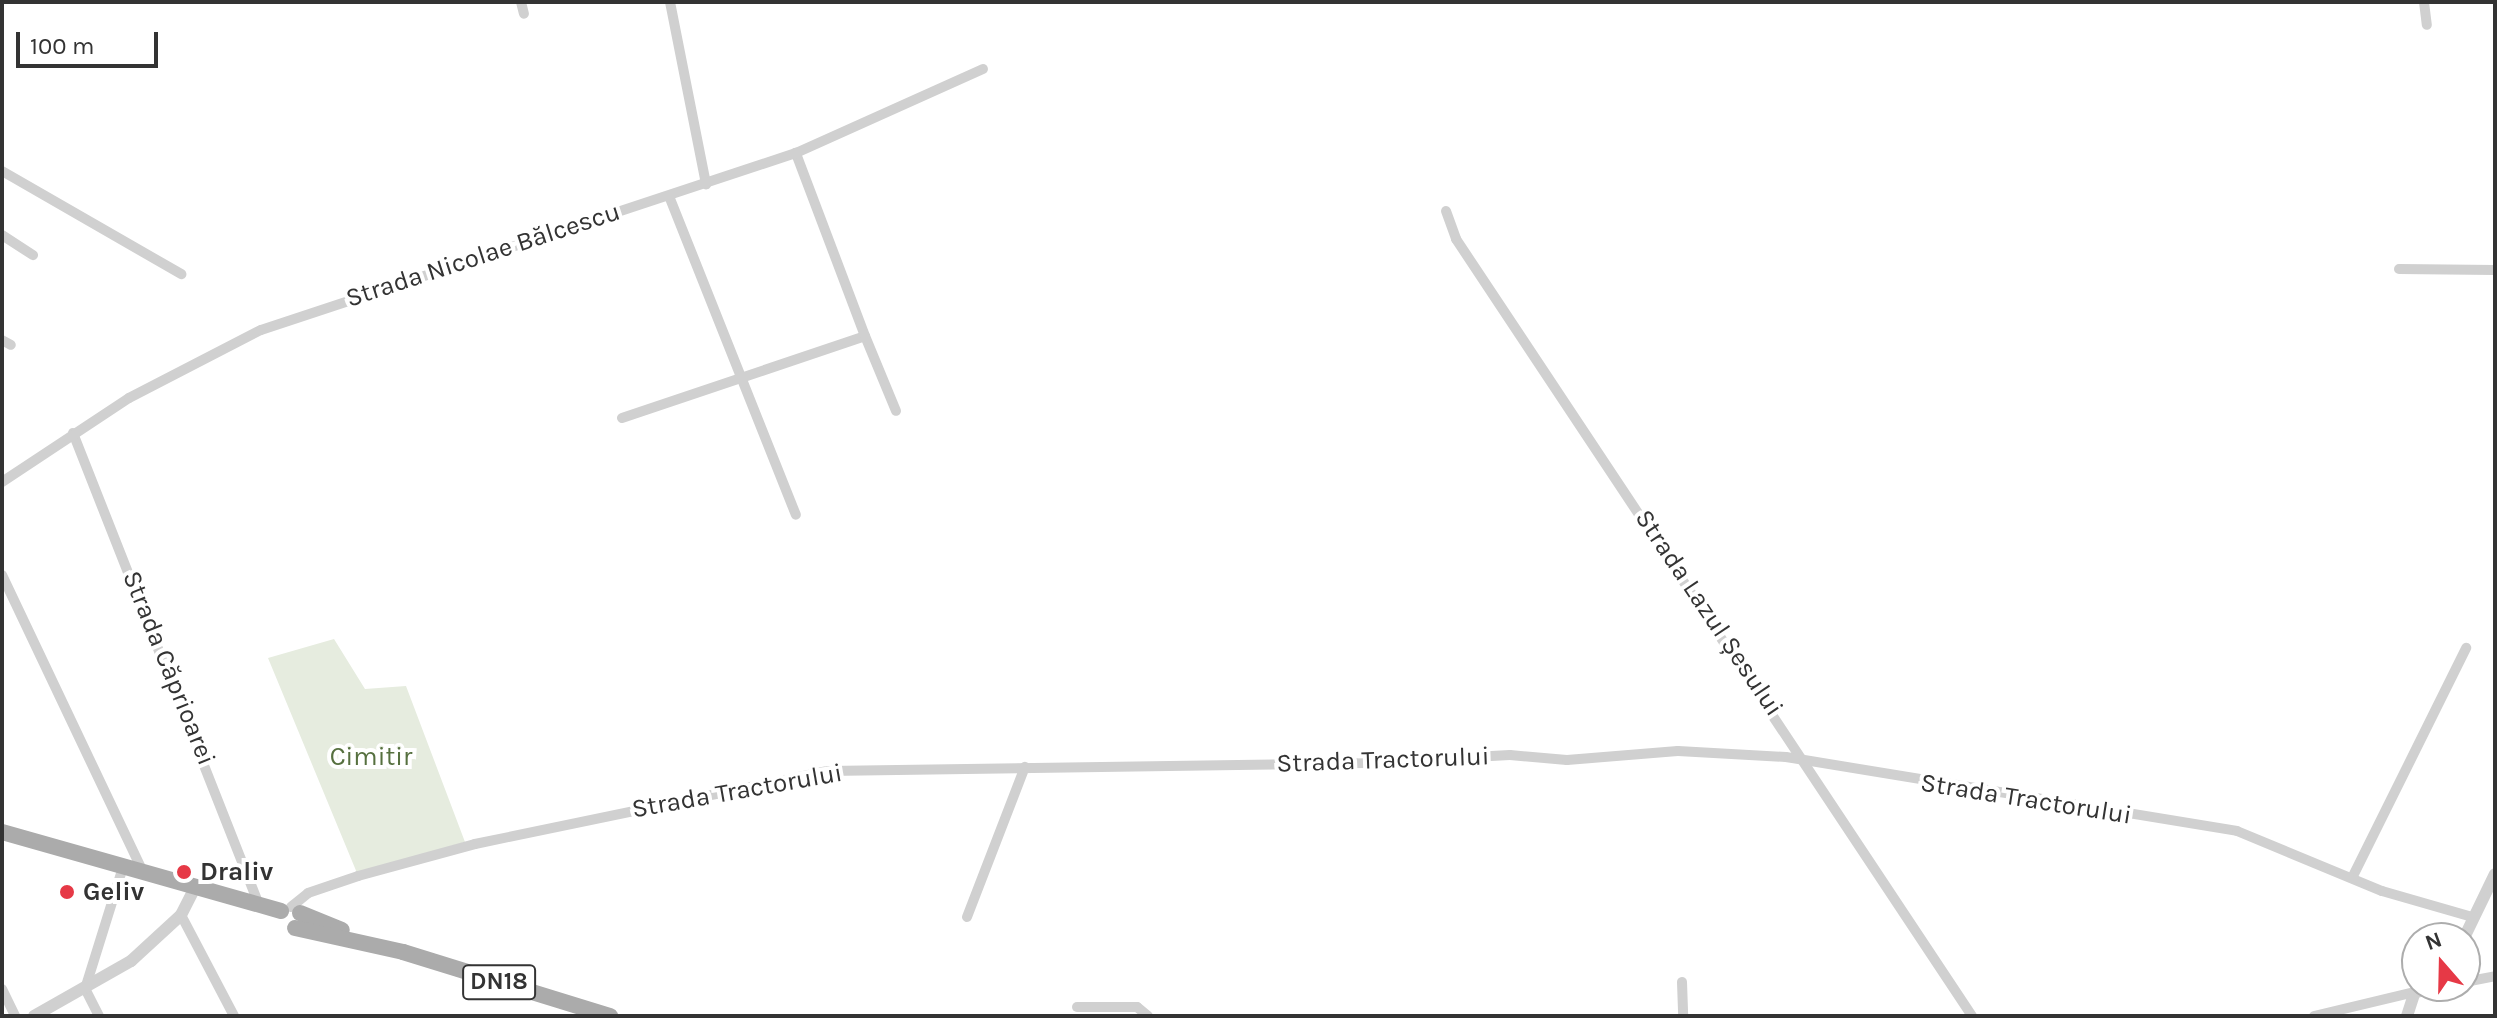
<!DOCTYPE html>
<html>
<head>
<meta charset="utf-8">
<style>
  body { margin:0 }
  #map { position:relative; width:2497px; height:1018px; overflow:hidden; background:#fff; font-family:Karla,sans-serif }
  div>[style] { position:absolute }
  [style*='--x'] { left:calc(var(--x)*1px); top:calc(var(--y)*1px); width:calc(var(--w)*1px); rotate:calc(var(--a)*1deg) }
  .green>* { inset:0; background:#e6ecdf }
  .minor>* { height:10px; margin:-5px; padding:0 5px; transform-origin:5px; border-radius:5px; background:#d0d0d0 }
  .tertiary>* { height:12px; margin:-6px; padding:0 6px; transform-origin:6px; border-radius:6px; background:#d0d0d0 }
  .primary>* { height:16px; margin:-8px; padding:0 8px; transform-origin:8px; border-radius:8px; background:#ababab }
  .dots>* { width:22px; height:22px; translate:-50% -50%; box-sizing:border-box; border:4px solid #fff; border-radius:50% }
  span { translate:-50% -50%; white-space:nowrap; text-align:center; line-height:1.15; -webkit-text-stroke:8px #fff; paint-order:stroke }
  .shield-label span { padding:2px 6px; background:#fff; border:2px solid; border-radius:6px; -webkit-text-stroke-width:0 }
  .shield-label { font-size:24px; color:#333; font-weight:700 }
  .street-label { font-size:26px; color:#333 }
  .park-label { font-size:26px; color:#56703f }
  .poi-label { font-size:26px; color:#333; font-weight:700 }
  .left { translate:0 -50%; text-align:left }
  .frame { position:absolute; inset:0; border:4px solid #333; pointer-events:none }
  .north { position:absolute; left:2401px; top:922px; width:80px; height:80px; box-sizing:border-box; background:#fff; border:2px solid #adadad; border-radius:50%; rotate:340deg; font-size:22px; font-weight:700; line-height:32px; text-align:center; color:#333 }
  .north::after { content:''; display:block; margin:auto; width:28px; height:36px; background:#e63946; clip-path:polygon(50% 0,100% 100%,50% 72%,0 100%) }
  .scale { position:absolute; left:16px; top:32px; width:142px; height:36px; box-sizing:border-box; border:4px solid #333; border-top:0; padding-left:10px; font-size:24px; line-height:28px; white-space:nowrap; color:#333; -webkit-text-stroke:6px #fff; paint-order:stroke }
</style>
</head>
<body>
<div id="map">
  <div class="green">
    <i style="clip-path:polygon(334px 639px,365px 689px,406px 686px,465px 842px,357px 873px,268px 658px)"></i>
  </div>
  <div class="minor">
    <i style="--x:521;--y:2;--w:12;--a:76"></i>
    <i style="--x:670;--y:2;--w:186;--a:78.8"></i>
    <i style="--x:2424;--y:2;--w:23;--a:83"></i>
    <i style="--x:2;--y:171;--w:207;--a:29.9"></i>
    <i style="--x:669;--y:196;--w:343;--a:68.3"></i>
    <i style="--x:1446;--y:211;--w:30;--a:70"></i>
    <i style="--x:1456;--y:239;--w:933;--a:56.41"></i>
    <i style="--x:2;--y:235;--w:37;--a:33"></i>
    <i style="--x:2399;--y:269;--w:96;--a:0.6"></i>
    <i style="--x:865;--y:336;--w:81;--a:67.5"></i>
    <i style="--x:2;--y:340;--w:10;--a:29"></i>
    <i style="--x:622;--y:418;--w:256;--a:-18.6"></i>
    <i style="--x:865;--y:336;--w:196;--a:-110.7"></i>
    <i style="--x:73;--y:433;--w:507;--a:68.49"></i>
    <i style="--x:2;--y:482;--w:152;--a:-33.5"></i>
    <i style="--x:129;--y:398;--w:148;--a:-27.3"></i>
    <i style="--x:261;--y:330;--w:564;--a:-18.31"></i>
    <i style="--x:796;--y:153;--w:205;--a:-24.2"></i>
    <i style="--x:2;--y:575;--w:329;--a:64.6"></i>
    <i style="--x:2352;--y:878;--w:257;--a:-63.6"></i>
    <i style="--x:291;--y:907;--w:22;--a:-39"></i>
    <i style="--x:308;--y:893;--w:53;--a:-18.8"></i>
    <i style="--x:358;--y:876;--w:121;--a:-15.3"></i>
    <i style="--x:475;--y:844;--w:360;--a:-11.7"></i>
    <i style="--x:828;--y:771;--w:537;--a:-0.85"></i>
    <i style="--x:1365;--y:763;--w:145;--a:-3.2"></i>
    <i style="--x:1510;--y:755;--w:57;--a:5"></i>
    <i style="--x:1567;--y:760;--w:111;--a:-4.6"></i>
    <i style="--x:1678;--y:751;--w:108;--a:3.2"></i>
    <i style="--x:1786;--y:757;--w:457;--a:9.3"></i>
    <i style="--x:2237;--y:831;--w:157;--a:22.5"></i>
    <i style="--x:2382;--y:891;--w:94;--a:16.1"></i>
    <i style="--x:181;--y:915;--w:114;--a:62.3"></i>
    <i style="--x:967;--y:917;--w:161;--a:-68.9"></i>
    <i style="--x:1682;--y:982;--w:34;--a:88"></i>
    <i style="--x:2465;--y:982;--w:31;--a:-11"></i>
    <i style="--x:2;--y:989;--w:30;--a:64"></i>
    <i style="--x:1077;--y:1007;--w:60;--a:0"></i>
    <i style="--x:1137;--y:1007;--w:14;--a:39"></i>
    <i style="--x:99;--y:1016;--w:30;--a:-117"></i>
    <i style="--x:85;--y:989;--w:125;--a:-72.7"></i>
    <i style="--x:2314;--y:1016;--w:104;--a:-13.4"></i>
  </div>
  <div class="tertiary">
    <i style="--x:2464;--y:938;--w:71;--a:-64.2"></i>
    <i style="--x:34;--y:1016;--w:112;--a:-29.6"></i>
    <i style="--x:131;--y:961;--w:68;--a:-42.6"></i>
    <i style="--x:181;--y:915;--w:30;--a:-63"></i>
    <i style="--x:2407;--y:1016;--w:25;--a:-72"></i>
    <i style="--x:2415;--y:992;--w:31;--a:-11"></i>
  </div>
  <div class="primary">
    <i style="--x:2;--y:832;--w:290;--a:15.8"></i>
    <i style="--x:300;--y:913;--w:45;--a:22"></i>
    <i style="--x:295;--y:928;--w:111;--a:12.5"></i>
    <i style="--x:403;--y:952;--w:217;--a:17.2"></i>
  </div>
  <div class="dots">
    <i style="left:184px;top:872px;background:#e63946"></i>
    <i style="left:67px;top:892px;background:#e63946"></i>
  </div>
  <div class="shield-label">
    <span style="left:499px;top:982px">DN18</span>
  </div>
  <div class="street-label">
    <span style="left:483px;top:255px;rotate:-18deg">Strada Nicolae Bălcescu</span>
    <span style="left:1709px;top:613px;rotate:56deg">Strada Lazul Șesului</span>
    <span style="left:169px;top:668px;rotate:68deg">Strada Căprioarei</span>
    <span style="left:1383px;top:760px;rotate:-2deg">Strada Tractorului</span>
    <span style="left:737px;top:791px;rotate:-10deg">Strada Tractorului</span>
    <span style="left:2026px;top:799px;rotate:9deg">Strada Tractorului</span>
  </div>
  <div class="park-label">
    <span style="left:371px;top:757px">Cimitir</span>
  </div>
  <div class="poi-label">
    <span class="left" style="left:200px;top:872px">Draliv</span>
    <span class="left" style="left:83px;top:892px">Geliv</span>
  </div>
  <div class="frame"></div>
  <div class="north">N</div>
  <div class="scale">100 m</div>
</div>
</body>
</html>
